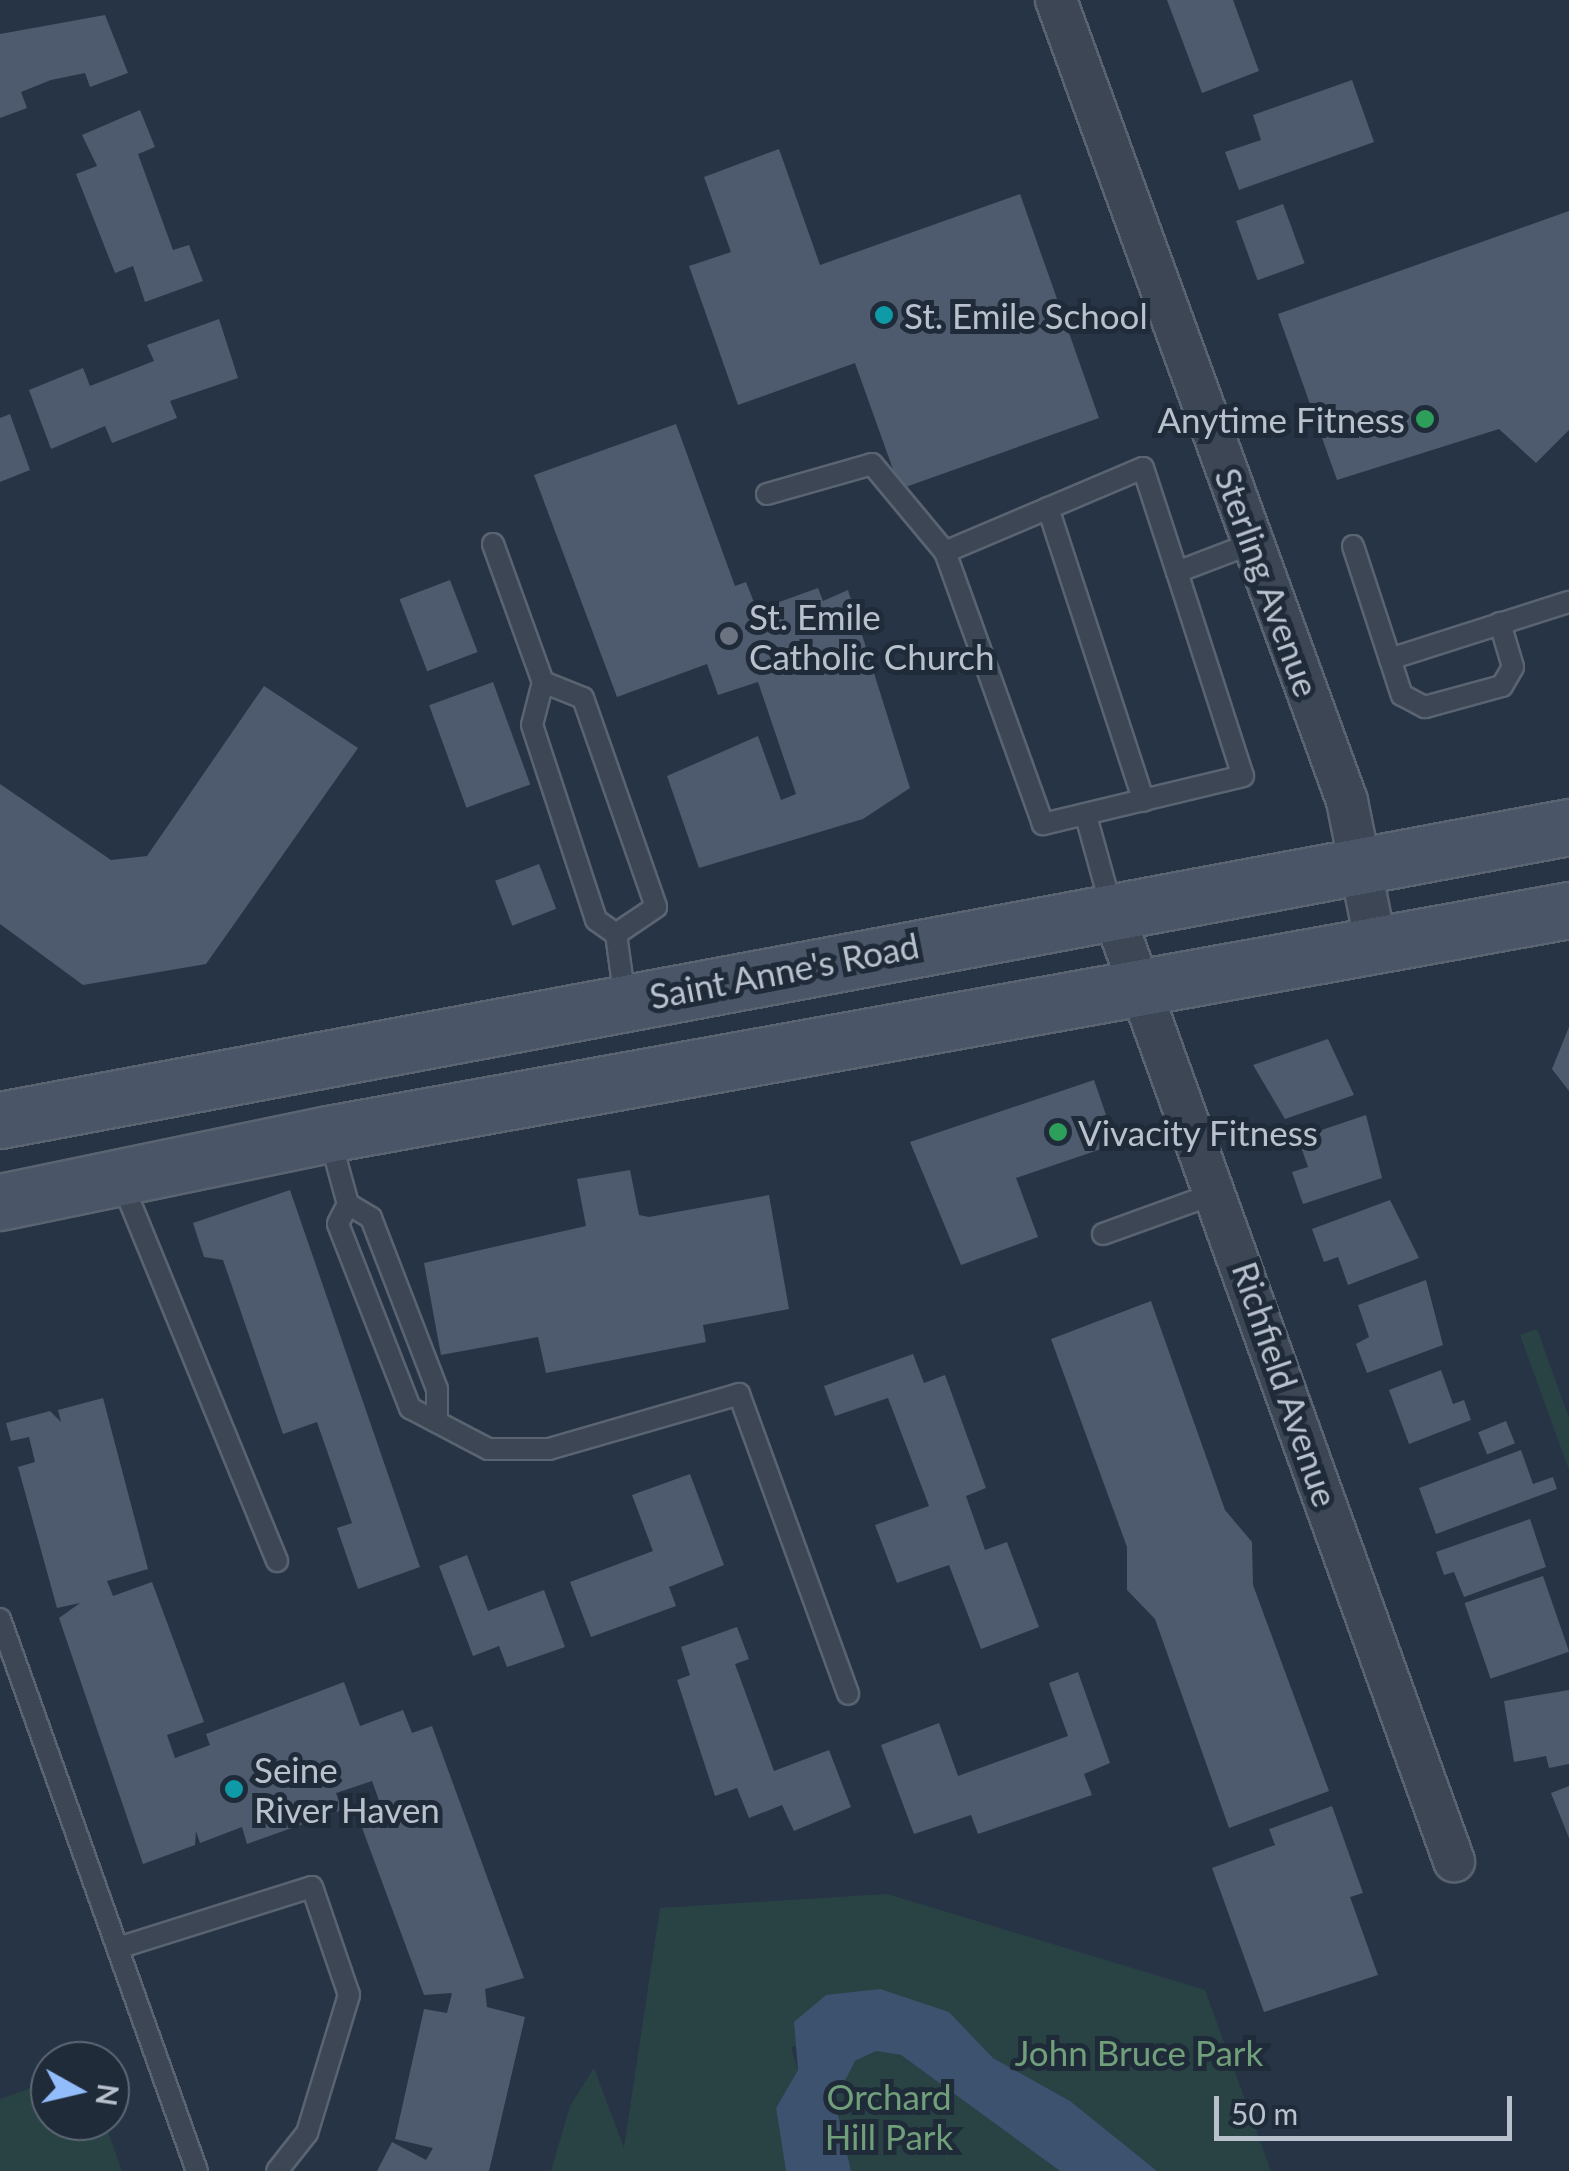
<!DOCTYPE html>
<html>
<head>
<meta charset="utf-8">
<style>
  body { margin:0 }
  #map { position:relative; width:1569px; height:2171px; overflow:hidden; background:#273445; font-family:Lato,sans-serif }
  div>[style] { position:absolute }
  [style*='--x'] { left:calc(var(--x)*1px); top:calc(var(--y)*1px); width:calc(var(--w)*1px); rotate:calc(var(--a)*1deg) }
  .green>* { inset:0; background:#294345 }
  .water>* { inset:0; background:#3d526e }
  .building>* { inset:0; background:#4e5b6e; transform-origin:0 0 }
  .roads { filter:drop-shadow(2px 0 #5a6471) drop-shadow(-2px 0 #5a6471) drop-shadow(0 2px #5a6471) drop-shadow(0 -2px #5a6471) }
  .lane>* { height:20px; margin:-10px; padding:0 10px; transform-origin:10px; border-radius:10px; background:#3c4654 }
  .street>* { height:40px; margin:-20px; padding:0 20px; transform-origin:20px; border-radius:20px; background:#3c4654 }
  .secondary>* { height:55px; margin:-27.5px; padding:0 27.5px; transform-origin:27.5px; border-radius:27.5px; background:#4a5567 }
  .dots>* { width:28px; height:28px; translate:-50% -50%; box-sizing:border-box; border:5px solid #202b3a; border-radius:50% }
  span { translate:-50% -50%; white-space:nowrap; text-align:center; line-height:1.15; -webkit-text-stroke:10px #202b3a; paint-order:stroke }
  .poi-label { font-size:35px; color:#b9c1cd }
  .left { translate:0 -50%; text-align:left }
  .right { translate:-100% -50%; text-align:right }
  .street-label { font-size:35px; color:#b9c1cd }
  .park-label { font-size:35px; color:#709f7a }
  .north { position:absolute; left:30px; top:2041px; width:100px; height:100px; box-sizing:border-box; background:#202b3a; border:2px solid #5d6775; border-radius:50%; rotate:98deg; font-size:28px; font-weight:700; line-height:40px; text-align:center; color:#b9c1cd }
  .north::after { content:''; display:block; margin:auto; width:35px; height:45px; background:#92bcfa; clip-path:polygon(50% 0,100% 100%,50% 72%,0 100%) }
  .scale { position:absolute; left:1214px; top:2096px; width:298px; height:45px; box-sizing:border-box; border:5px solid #b9c1cd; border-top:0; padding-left:12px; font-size:30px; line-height:35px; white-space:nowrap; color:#b9c1cd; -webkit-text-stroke:8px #202b3a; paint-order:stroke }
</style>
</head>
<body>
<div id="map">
  <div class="green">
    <i style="clip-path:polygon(1537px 1329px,1569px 1418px,1569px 1470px,1520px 1335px)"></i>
    <i style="clip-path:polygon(887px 1894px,1205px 1990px,1271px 2171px,1157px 2171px,1070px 2101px,993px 2058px,949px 2012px,791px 2047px,798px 2070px,776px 2108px,786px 2171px,551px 2171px,570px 2106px,594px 2068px,624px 2148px,660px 1908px)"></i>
    <i style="clip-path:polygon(876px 2051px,901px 2055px,1060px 2171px,851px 2171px,835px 2101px,855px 2061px)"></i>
    <i style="clip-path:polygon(50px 2081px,50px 2121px,104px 2121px,122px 2171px,0 2171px,0 2099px)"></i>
  </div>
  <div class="water">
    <i style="clip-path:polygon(880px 1989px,949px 2012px,993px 2058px,1070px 2101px,1157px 2171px,1060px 2171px,901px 2055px,876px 2051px,855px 2061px,835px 2101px,851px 2171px,786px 2171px,776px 2108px,798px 2070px,794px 2022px,826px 1995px)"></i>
  </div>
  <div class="building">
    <i style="clip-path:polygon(1167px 0,1233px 0,1259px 71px,1202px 93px)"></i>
    <i style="clip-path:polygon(105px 15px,128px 73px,90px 87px,85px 73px,51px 80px,21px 92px,27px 108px,0 118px,0 34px)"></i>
    <i style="clip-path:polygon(1352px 80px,1374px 142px,1239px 190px,1225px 152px,1261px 140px,1253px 115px)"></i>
    <i style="clip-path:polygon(140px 110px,155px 147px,138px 154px,173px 250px,189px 245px,203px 281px,145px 302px,133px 266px,115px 273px,76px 174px,97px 166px,82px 135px)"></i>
    <i style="clip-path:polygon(779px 149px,820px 265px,1020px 194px,1099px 418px,900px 489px,855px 363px,738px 405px,689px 266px,731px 252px,704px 177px)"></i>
    <i style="left:1283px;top:204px;width:63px;height:50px;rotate:70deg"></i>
    <i style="clip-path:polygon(1569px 211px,1569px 430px,1536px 463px,1499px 429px,1337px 480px,1278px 314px)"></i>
    <i style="clip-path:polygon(219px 319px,238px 378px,170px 401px,177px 418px,112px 443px,105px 426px,51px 449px,29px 390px,83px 368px,90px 386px,154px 361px,147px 345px)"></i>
    <i style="clip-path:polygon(10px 414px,30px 470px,0 482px,0 418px)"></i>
    <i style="clip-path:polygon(676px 424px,735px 586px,746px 582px,757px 610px,818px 588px,823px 601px,848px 590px,910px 788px,863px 819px,699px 868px,667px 776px,758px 736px,781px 800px,796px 794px,758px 682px,718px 695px,707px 664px,617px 697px,534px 475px)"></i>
    <i style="left:450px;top:580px;width:77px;height:54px;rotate:69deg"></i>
    <i style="left:493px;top:682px;width:109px;height:68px;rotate:70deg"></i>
    <i style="clip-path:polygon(264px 686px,358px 748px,206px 964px,83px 985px,0 924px,0 784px,111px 860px,147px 856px)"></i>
    <i style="left:539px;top:864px;width:48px;height:47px;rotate:69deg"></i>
    <i style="clip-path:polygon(1569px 1027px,1569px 1091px,1552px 1069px)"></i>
    <i style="clip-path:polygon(1328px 1039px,1354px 1095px,1285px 1119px,1253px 1065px)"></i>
    <i style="clip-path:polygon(1094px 1080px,1116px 1144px,1016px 1178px,1038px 1237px,961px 1265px,910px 1142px)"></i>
    <i style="clip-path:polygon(1366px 1115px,1382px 1178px,1303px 1204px,1292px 1172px,1308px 1167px,1298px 1138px)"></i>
    <i style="clip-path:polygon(630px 1170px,639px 1215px,649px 1217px,769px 1195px,789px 1309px,703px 1325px,706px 1342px,546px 1373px,538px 1337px,441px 1355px,424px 1263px,586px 1226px,577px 1179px)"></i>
    <i style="clip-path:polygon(290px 1190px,420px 1567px,358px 1589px,337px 1528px,352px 1523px,317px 1422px,283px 1434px,223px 1260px,204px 1257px,193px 1223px)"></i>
    <i style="clip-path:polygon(1390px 1200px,1419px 1258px,1348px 1285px,1338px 1257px,1324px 1262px,1312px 1229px)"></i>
    <i style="clip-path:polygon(1426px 1280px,1443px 1345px,1367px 1373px,1356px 1344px,1369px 1337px,1358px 1305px)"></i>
    <i style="clip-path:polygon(1151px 1301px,1225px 1510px,1252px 1542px,1253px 1585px,1329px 1791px,1229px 1828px,1155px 1619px,1127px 1590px,1127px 1547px,1051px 1339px)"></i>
    <i style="clip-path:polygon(913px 1354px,924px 1383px,945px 1375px,986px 1488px,966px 1496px,985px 1550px,1007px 1542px,1039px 1627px,981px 1649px,949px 1565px,897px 1583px,875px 1525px,929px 1506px,888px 1398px,835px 1416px,824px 1386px)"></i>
    <i style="clip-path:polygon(1441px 1370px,1453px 1404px,1464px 1400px,1471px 1420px,1409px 1444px,1389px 1390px)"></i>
    <i style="clip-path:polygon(103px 1398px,148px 1569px,107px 1581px,113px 1596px,152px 1582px,204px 1722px,167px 1735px,175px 1758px,210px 1745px,206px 1734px,344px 1682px,360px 1726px,403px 1710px,412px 1733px,432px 1726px,524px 1978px,485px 1989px,487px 2007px,525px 2017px,489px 2171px,377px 2171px,392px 2142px,426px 2160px,433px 2148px,395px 2139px,424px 2009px,447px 2013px,452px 1993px,424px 1995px,358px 1817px,381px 1806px,372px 1781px,336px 1793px,342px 1810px,247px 1844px,242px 1827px,200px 1843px,196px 1831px,195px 1845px,143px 1864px,59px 1618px,80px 1603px,57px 1608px,18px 1467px,35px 1462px,29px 1437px,11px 1441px,6px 1423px,50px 1411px,61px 1422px,58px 1410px)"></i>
    <i style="left:1506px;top:1421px;width:24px;height:30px;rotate:68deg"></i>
    <i style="clip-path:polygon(1521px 1450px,1533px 1484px,1553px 1477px,1557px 1489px,1436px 1534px,1419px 1488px)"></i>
    <i style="clip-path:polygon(690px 1474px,724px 1565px,669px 1587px,676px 1606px,591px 1637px,570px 1582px,653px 1551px,632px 1495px)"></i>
    <i style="clip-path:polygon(1530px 1519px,1546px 1567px,1464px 1597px,1454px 1572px,1444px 1575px,1436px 1552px)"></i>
    <i style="clip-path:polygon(467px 1555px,488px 1611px,544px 1590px,565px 1647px,507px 1667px,499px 1646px,473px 1656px,439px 1566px)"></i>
    <i style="left:1543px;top:1576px;width:80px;height:83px;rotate:71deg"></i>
    <i style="clip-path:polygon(737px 1627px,749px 1659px,735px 1664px,774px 1771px,829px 1750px,851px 1807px,794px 1831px,782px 1805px,749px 1818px,737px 1788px,715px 1796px,677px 1680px,690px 1675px,681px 1647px)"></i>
    <i style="clip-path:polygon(1078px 1672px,1110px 1763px,1084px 1774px,1092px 1795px,978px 1834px,971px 1815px,914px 1834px,881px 1745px,939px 1723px,958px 1776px,1068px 1736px,1049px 1683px)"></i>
    <i style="clip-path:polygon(1569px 1690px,1569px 1764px,1549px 1768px,1546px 1756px,1514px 1762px,1504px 1701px)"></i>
    <i style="clip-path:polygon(1569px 1786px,1569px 1838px,1551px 1793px)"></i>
    <i style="clip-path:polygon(1332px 1806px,1363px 1893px,1350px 1897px,1378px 1975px,1264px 2012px,1212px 1868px,1275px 1845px,1269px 1829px)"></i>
  </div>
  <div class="roads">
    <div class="lane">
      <i style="--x:767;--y:494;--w:109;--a:-15.9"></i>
      <i style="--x:872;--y:464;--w:114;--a:50.3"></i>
      <i style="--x:1048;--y:508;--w:308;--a:71.9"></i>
      <i style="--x:493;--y:544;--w:147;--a:70.1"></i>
      <i style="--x:543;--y:682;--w:44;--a:104.3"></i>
      <i style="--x:532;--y:725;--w:205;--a:71.8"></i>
      <i style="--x:596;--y:920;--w:24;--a:35"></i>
      <i style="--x:1353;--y:546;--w:119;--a:71.9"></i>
      <i style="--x:1390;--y:659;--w:188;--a:-17.7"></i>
      <i style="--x:1177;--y:572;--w:214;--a:72.1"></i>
      <i style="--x:1243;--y:776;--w:206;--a:166.5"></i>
      <i style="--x:1043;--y:824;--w:289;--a:-109.8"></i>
      <i style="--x:945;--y:552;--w:215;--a:-23"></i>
      <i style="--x:1143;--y:468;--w:109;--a:71.9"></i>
      <i style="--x:1177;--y:572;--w:81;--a:-20.9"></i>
      <i style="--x:1390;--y:659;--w:38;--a:72"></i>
      <i style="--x:1402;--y:695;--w:26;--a:28"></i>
      <i style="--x:1425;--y:707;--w:80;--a:-15.3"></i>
      <i style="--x:1502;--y:686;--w:22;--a:-60"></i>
      <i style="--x:1513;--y:667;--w:46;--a:-106.5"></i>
      <i style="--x:543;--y:682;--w:43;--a:21.8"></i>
      <i style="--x:583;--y:698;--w:221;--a:70.7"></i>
      <i style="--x:656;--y:907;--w:48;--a:146"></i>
      <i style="--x:616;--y:934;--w:67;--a:82.2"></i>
      <i style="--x:1086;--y:816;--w:98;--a:74.5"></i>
      <i style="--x:329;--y:1135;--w:72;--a:74.6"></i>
      <i style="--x:348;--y:1204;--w:22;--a:117"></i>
      <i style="--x:338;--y:1224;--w:198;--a:68.6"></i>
      <i style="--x:410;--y:1408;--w:88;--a:27.7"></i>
      <i style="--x:488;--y:1449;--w:61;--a:0"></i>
      <i style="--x:549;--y:1449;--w:198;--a:-16.1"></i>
      <i style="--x:739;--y:1394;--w:319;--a:70"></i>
      <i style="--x:120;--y:1178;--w:414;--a:67.7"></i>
      <i style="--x:348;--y:1204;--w:27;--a:31"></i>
      <i style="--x:371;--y:1218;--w:183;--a:68.9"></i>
      <i style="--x:437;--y:1389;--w:33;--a:90"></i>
      <i style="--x:1103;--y:1234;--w:123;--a:-19.9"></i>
      <i style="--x:0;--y:1619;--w:586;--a:70.36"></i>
      <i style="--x:118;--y:1948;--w:203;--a:-17.5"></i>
      <i style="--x:312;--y:1887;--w:114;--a:71.1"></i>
      <i style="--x:349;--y:1995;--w:144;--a:106.9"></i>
      <i style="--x:307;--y:2133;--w:48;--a:128.3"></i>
    </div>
    <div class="street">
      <i style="--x:1056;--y:0;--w:852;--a:70.03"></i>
      <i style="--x:1347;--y:801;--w:147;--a:78.6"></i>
      <i style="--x:1112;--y:910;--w:1011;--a:70.22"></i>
    </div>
    <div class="secondary">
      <i style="--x:0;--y:1120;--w:1596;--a:-10.58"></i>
      <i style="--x:0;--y:1202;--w:335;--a:-11.7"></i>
      <i style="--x:328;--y:1134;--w:1261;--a:-10.23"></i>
    </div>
  </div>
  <div class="dots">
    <i style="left:884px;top:315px;background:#0f9aa8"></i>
    <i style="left:1425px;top:419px;background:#2e9e5b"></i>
    <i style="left:729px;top:636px;background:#6b7280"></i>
    <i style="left:1058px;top:1132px;background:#2e9e5b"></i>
    <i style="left:234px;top:1789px;background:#0f9aa8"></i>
  </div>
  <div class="poi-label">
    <span class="left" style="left:904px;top:315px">St. Emile School</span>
    <span class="right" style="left:1405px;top:419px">Anytime Fitness</span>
    <span class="left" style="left:749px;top:636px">St. Emile<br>Catholic Church</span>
    <span class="left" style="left:1078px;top:1132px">Vivacity Fitness</span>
    <span class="left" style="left:254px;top:1789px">Seine<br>River Haven</span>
  </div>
  <div class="street-label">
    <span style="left:1268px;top:582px;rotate:70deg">Sterling Avenue</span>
    <span style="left:784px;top:970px;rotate:-11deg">Saint Anne's Road</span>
    <span style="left:1286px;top:1384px;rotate:71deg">Richfield Avenue</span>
  </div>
  <div class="park-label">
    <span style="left:1139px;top:2052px">John Bruce Park</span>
    <span style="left:889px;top:2116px">Orchard<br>Hill Park</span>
  </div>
  <div class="north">N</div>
  <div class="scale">50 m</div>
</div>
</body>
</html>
